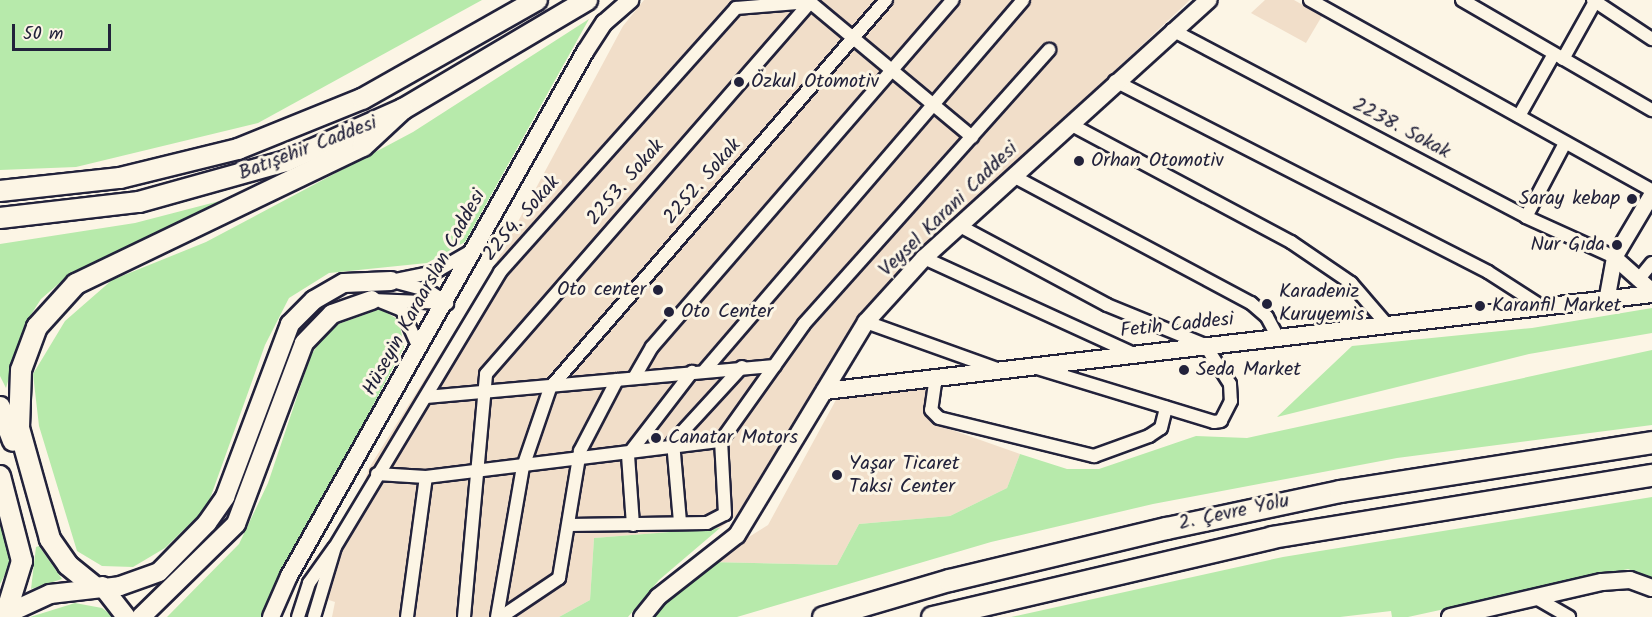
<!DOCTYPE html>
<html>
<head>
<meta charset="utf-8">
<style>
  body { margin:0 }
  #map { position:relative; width:1652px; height:617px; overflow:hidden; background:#fcf5e5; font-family:Kalam,sans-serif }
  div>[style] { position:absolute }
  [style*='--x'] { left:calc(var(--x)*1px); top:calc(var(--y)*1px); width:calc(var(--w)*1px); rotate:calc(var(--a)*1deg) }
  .built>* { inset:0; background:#f1dec9 }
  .green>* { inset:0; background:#b7eaab }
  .roads { filter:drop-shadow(2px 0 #22223b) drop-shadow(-2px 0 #22223b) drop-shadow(0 2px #22223b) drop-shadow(0 -2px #22223b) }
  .minor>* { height:12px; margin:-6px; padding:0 6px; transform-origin:6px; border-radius:6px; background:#fcf5e5 }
  .tertiary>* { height:15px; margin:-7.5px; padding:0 7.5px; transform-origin:7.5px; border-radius:7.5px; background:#fcf5e5 }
  .secondary>* { height:16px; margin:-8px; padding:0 8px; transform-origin:8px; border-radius:8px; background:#fcf5e5 }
  .primary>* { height:18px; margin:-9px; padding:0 9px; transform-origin:9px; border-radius:9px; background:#fcf5e5 }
  .trunk>* { height:20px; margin:-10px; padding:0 10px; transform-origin:10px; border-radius:10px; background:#fcf5e5 }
  .motorway>* { height:21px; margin:-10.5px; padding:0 10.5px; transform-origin:10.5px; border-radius:10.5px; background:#fcf5e5 }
  .dots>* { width:16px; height:16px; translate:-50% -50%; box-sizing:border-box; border:3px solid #fcf5e5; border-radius:50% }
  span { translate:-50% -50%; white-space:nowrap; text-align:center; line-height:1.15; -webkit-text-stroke:6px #fcf5e5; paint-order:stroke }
  .poi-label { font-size:20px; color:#22223b }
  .left { translate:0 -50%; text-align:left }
  .right { translate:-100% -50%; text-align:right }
  .street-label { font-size:20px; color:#22223b }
  .scale { position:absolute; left:12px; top:24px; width:99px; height:27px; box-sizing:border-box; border:3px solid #22223b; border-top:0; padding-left:8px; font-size:18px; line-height:21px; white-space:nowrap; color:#22223b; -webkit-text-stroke:4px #fcf5e5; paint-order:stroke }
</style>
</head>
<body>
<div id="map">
  <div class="built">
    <i style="clip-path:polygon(644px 0,1190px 0,1010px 169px,848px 340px,736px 516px,720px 528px,594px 538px,590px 600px,559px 617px,332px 617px,335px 602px,326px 599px,369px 468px,485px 283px,623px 26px)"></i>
    <i style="clip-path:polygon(1265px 0,1294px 0,1322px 16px,1306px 43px,1251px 13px)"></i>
    <i style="clip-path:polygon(929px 388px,926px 407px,932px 423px,1020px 454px,1007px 488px,950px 516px,859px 524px,837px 565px,709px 562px,768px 525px,837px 398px)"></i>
  </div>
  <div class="green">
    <i style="clip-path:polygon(0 0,482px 0,258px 123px,76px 167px,0 170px)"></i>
    <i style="clip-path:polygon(589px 19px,465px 242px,427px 263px,329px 273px,289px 298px,265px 345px,207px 507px,165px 548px,133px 567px,102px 566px,77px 551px,39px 426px,33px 374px,65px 321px,112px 280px,206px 242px,413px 132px)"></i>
    <i style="clip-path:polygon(235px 197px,70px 274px,41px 299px,25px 324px,6px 388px,0 376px,0 244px,135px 223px)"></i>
    <i style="clip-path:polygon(1652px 308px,1652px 333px,1529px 354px,1277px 417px,1352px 346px,1532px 328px)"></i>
    <i style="clip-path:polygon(380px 309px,399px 320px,404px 347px,261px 617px,167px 617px,239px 544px,268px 483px,311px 355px,330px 327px)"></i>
    <i style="clip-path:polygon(1652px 350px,1652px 425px,1397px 458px,1153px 504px,991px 542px,737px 617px,651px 617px,709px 562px,837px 565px,859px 524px,950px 516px,1007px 488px,1020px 454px,1067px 469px,1099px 469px,1196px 436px,1247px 438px)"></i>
    <i style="clip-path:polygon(1652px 497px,1652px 579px,1628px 569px,1408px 617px,1392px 617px,1391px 611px,1340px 617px,1011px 617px,1283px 557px)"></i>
    <i style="clip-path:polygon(0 524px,12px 561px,0 584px)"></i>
    <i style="clip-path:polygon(720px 528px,659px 580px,628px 617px,559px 617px,590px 600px,594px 538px)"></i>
    <i style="clip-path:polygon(39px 546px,62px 579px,31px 589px,36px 547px)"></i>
    <i style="clip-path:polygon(75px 603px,102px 608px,114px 617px,30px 617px)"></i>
  </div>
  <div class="roads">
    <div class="minor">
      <i style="--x:1310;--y:0;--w:391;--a:29.1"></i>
      <i style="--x:1462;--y:0;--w:220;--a:30.1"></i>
      <i style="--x:1593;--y:0;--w:71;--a:33.5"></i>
      <i style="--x:810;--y:2;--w:211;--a:39.8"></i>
      <i style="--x:1172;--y:30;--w:400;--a:27.8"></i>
      <i style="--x:1526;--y:217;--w:97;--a:24.4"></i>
      <i style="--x:1563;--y:59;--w:68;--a:-60.8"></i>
      <i style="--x:1115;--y:81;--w:419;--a:27.1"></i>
      <i style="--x:1488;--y:272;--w:67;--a:32.7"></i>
      <i style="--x:1519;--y:116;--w:71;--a:-60.6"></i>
      <i style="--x:1070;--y:124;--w:251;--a:28.1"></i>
      <i style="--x:1291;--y:242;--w:73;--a:34.3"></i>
      <i style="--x:1351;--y:283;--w:58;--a:49.2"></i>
      <i style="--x:1013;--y:176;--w:270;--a:28.1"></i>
      <i style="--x:1251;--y:303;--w:21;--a:41"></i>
      <i style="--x:1267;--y:317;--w:21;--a:62"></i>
      <i style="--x:1526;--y:217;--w:84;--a:-62.2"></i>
      <i style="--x:958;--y:225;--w:169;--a:28.2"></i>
      <i style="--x:1107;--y:305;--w:106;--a:22.2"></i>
      <i style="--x:1205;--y:345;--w:46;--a:57.3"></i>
      <i style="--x:1230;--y:384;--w:17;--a:87"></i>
      <i style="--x:1231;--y:401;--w:22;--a:117"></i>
      <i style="--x:1221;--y:421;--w:7;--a:172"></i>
      <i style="--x:1214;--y:422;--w:185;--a:-163"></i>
      <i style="--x:924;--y:258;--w:226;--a:24.6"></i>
      <i style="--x:1638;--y:280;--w:22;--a:-51"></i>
      <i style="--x:391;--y:281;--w:45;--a:-11.6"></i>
      <i style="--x:435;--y:272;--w:44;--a:-30.1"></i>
      <i style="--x:396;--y:282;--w:34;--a:15"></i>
      <i style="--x:429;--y:291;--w:22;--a:34"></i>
      <i style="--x:372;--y:300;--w:75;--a:2.3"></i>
      <i style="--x:382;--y:302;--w:22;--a:22"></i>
      <i style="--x:402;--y:310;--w:42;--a:65.9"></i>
      <i style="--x:866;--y:322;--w:139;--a:19.7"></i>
      <i style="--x:704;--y:371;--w:489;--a:-49.3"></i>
      <i style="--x:936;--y:376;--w:34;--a:98"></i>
      <i style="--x:931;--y:410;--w:11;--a:45"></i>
      <i style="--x:939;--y:418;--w:160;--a:13.8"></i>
      <i style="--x:1094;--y:456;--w:59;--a:-20"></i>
      <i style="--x:1149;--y:436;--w:14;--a:-34"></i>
      <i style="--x:1161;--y:428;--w:21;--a:-76"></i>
      <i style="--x:634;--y:378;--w:36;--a:-60"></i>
      <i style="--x:652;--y:347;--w:459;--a:-49.1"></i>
      <i style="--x:426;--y:397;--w:350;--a:-5.1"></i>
      <i style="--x:377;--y:474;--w:49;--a:3.5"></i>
      <i style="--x:426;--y:477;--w:297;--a:-7"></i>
      <i style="--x:680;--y:522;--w:80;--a:-95"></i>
      <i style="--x:673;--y:442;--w:102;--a:-47.4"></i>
      <i style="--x:569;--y:525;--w:138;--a:-0.8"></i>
      <i style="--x:707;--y:523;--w:20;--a:-27"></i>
      <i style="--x:725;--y:514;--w:73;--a:-93.1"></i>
      <i style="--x:721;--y:441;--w:143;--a:-54.6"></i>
      <i style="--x:804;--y:324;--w:368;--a:-48.2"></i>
      <i style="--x:633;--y:525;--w:70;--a:-94.1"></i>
      <i style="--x:628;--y:455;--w:105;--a:-52.4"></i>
      <i style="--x:1538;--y:599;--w:36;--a:30"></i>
      <i style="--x:298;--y:617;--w:36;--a:-72"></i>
      <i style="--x:309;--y:583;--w:43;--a:-54.5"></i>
      <i style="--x:314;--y:617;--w:73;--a:-73.3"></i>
      <i style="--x:335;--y:547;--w:321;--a:-59"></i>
      <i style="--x:500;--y:272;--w:354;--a:-48.2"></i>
      <i style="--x:736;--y:8;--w:74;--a:-4.6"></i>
      <i style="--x:407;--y:617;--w:141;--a:-82.3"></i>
      <i style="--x:464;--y:617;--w:244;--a:-84.8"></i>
      <i style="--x:486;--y:374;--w:493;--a:-48.9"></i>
      <i style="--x:497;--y:617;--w:152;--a:-80.2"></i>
      <i style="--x:523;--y:467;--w:83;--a:-71.1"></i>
      <i style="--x:550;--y:388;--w:513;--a:-49.11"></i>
      <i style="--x:501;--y:617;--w:70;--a:-33.9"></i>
      <i style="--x:559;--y:578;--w:129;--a:-80.6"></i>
      <i style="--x:580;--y:451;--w:80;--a:-62.5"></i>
    </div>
    <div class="tertiary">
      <i style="--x:1614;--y:257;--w:51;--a:41.8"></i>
      <i style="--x:1606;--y:301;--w:45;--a:-79.7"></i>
      <i style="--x:1614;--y:257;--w:74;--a:-59.3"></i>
    </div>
    <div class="secondary">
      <i style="--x:825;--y:391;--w:833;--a:-6.69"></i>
      <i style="--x:271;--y:617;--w:45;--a:-66.3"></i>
      <i style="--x:289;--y:576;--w:602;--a:-60.54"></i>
      <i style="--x:585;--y:52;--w:35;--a:-57"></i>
      <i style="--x:604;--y:23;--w:35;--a:-41"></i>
      <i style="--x:642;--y:617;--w:26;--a:-51"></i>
      <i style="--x:658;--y:597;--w:100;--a:-38.1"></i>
      <i style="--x:737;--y:535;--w:249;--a:-58.8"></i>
      <i style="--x:866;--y:322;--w:86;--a:-47.8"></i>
      <i style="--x:924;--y:258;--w:384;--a:-42.2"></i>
      <i style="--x:1450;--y:617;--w:156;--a:-13"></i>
      <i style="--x:1602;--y:582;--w:28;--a:-4"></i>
      <i style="--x:1630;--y:580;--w:23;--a:20"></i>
    </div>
    <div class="primary">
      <i style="--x:102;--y:586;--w:39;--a:52"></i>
      <i style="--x:0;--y:617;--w:55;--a:-24.7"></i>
      <i style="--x:50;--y:594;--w:70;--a:-6.5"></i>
      <i style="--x:120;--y:586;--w:41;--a:-19.7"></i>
      <i style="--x:159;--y:572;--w:69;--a:-45.6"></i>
      <i style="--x:207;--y:523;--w:32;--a:-55"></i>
      <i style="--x:225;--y:497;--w:185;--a:-69.4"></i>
      <i style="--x:290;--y:324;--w:34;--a:-45"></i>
      <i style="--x:314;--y:300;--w:34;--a:-30"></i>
      <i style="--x:344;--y:283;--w:47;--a:-2.4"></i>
      <i style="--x:141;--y:617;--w:133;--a:-44.4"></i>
      <i style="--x:236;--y:524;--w:193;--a:-69.4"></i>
      <i style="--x:304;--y:343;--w:40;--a:-46"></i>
      <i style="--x:332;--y:314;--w:42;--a:-19.3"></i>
    </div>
    <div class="trunk">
      <i style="--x:0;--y:191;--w:121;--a:-6.2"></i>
      <i style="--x:120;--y:178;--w:122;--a:-13.8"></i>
      <i style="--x:238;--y:149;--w:134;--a:-22"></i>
      <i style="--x:362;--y:99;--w:201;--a:-29.5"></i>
      <i style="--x:0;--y:218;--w:140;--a:-6.6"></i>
      <i style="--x:139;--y:202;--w:153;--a:-15.6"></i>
      <i style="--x:286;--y:161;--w:128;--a:-24"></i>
      <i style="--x:403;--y:109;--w:214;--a:-30.6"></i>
      <i style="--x:0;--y:407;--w:36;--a:69"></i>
      <i style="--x:0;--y:476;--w:88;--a:75.5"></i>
      <i style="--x:22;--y:561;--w:54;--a:107.1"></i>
      <i style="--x:95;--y:587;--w:35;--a:-141"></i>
      <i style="--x:68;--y:565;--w:32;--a:-125"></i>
      <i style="--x:50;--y:539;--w:115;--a:-105.6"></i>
      <i style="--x:19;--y:428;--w:58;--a:-88"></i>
      <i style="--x:21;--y:370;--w:46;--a:-69.6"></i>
      <i style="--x:37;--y:327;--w:58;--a:-47.8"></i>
      <i style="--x:76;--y:284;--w:318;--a:-25.7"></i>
      <i style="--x:363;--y:146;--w:54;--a:-42.8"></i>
    </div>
    <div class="motorway">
      <i style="--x:823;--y:617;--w:131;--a:-16.4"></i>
      <i style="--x:949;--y:580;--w:223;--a:-13.5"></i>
      <i style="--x:1166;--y:528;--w:178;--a:-12"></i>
      <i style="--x:1340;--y:491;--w:316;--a:-8.9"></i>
      <i style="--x:932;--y:617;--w:349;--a:-13.2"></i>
      <i style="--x:1272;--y:537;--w:385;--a:-9.3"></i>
    </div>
  </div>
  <div class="dots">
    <i style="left:739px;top:82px;background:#22223b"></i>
    <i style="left:1079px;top:161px;background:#22223b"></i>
    <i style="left:1632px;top:199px;background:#22223b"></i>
    <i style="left:1617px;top:245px;background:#22223b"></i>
    <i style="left:658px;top:290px;background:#22223b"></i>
    <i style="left:1267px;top:304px;background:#22223b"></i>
    <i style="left:1480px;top:306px;background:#22223b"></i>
    <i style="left:669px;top:312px;background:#22223b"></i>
    <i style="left:1184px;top:370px;background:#22223b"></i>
    <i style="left:656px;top:438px;background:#22223b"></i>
    <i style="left:837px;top:475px;background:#22223b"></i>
  </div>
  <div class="poi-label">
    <span class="left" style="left:751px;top:82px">Özkul Otomotiv</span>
    <span class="left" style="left:1091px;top:161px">Orhan Otomotiv</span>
    <span class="right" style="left:1620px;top:199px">Saray kebap</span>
    <span class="right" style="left:1605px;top:245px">Nur Gıda</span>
    <span class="right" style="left:646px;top:290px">Oto center</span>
    <span class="left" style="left:1279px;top:304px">Karadeniz<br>Kuruyemis</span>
    <span class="left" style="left:1492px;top:306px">Karanfil Market</span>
    <span class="left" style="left:681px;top:312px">Oto Center</span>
    <span class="left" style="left:1196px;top:370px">Seda Market</span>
    <span class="left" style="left:668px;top:438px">Canatar Motors</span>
    <span class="left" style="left:849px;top:476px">Yaşar Ticaret<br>Taksi Center</span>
  </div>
  <div class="street-label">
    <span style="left:1401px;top:129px;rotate:28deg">2238. Sokak</span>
    <span style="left:308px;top:149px;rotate:-21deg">Batışehir Caddesi</span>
    <span style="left:703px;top:182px;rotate:-49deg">2252. Sokak</span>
    <span style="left:626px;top:183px;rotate:-49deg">2253. Sokak</span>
    <span style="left:949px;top:210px;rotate:-44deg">Veysel Karani Caddesi</span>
    <span style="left:522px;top:219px;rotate:-49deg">2254. Sokak</span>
    <span style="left:425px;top:293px;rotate:-61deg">Hüseyin Karaarslan Caddesi</span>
    <span style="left:1177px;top:326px;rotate:-6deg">Fetih Caddesi</span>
    <span style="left:1234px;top:513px;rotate:-12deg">2. Çevre Yolu</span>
  </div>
  <div class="scale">50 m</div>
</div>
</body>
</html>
